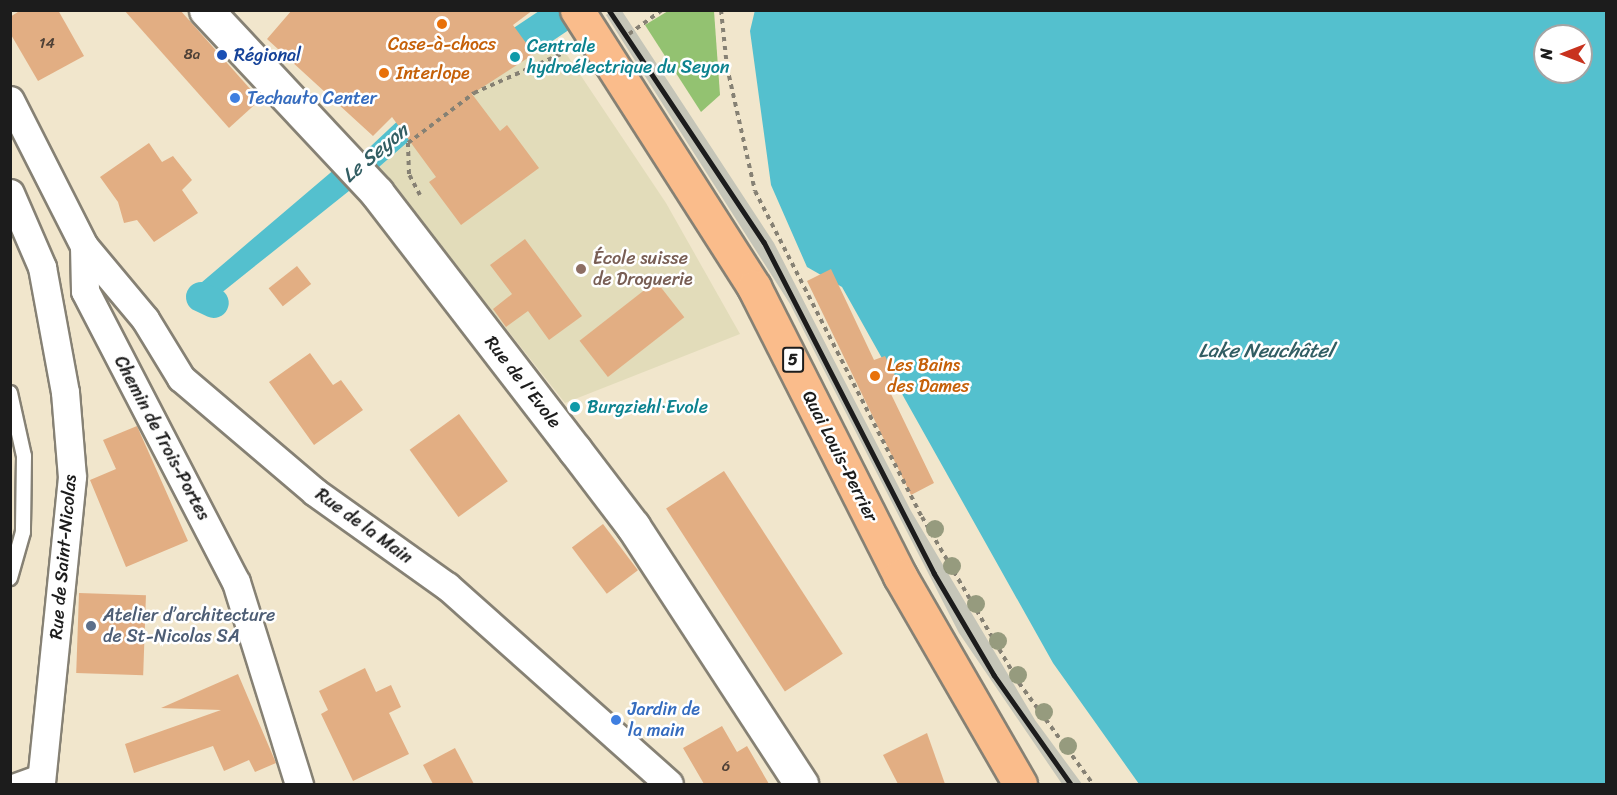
<!DOCTYPE html>
<html>
<head>
<meta charset="utf-8">
<style>
  body { margin:0 }
  #map { position:relative; width:1617px; height:795px; overflow:hidden; background:#f1e6cc; font-family:Sriracha,sans-serif }
  div>[style] { position:absolute }
  [style*='--x'] { left:calc(var(--x)*1px); top:calc(var(--y)*1px); width:calc(var(--w)*1px); rotate:calc(var(--a)*1deg) }
  .built>* { inset:0; background:#e2dcba }
  .industrial>* { inset:0; background:#c5c5b8 }
  .green>* { inset:0; background:#93c271 }
  .water>* { inset:0; background:#54c0ce }
  .canal>* { height:30px; margin:-15px; padding:0 15px; transform-origin:15px; border-radius:15px; background:#54c0ce }
  .building>* { inset:0; background:#e2ae83; transform-origin:0 0 }
  .path>* { height:4px; margin-top:-2px; transform-origin:0; background:repeating-linear-gradient(90deg,#868174 0 4.5px,transparent 0 9px) }
  .roads { filter:drop-shadow(2px 0 #868174) drop-shadow(-2px 0 #868174) drop-shadow(0 2px #868174) drop-shadow(0 -2px #868174) }
  .service>* { height:14px; margin:-7px; padding:0 7px; transform-origin:7px; border-radius:7px; background:#fff }
  .minor>* { height:27px; margin:-13.5px; padding:0 13.5px; transform-origin:13.5px; border-radius:13.5px; background:#fff }
  .tertiary>* { height:33px; margin:-16.5px; padding:0 16.5px; transform-origin:16.5px; border-radius:16.5px; background:#fff }
  .primary>* { height:33px; margin:-16.5px; padding:0 16.5px; transform-origin:16.5px; border-radius:16.5px; background:#fabc8b }
  .rail>* { height:4.5px; margin:-2.25px; padding:0 2.25px; transform-origin:2.25px; border-radius:2.25px; background:#1c1c1c }
  .trees>* { width:18px; height:18px; margin:-9px; border-radius:50%; background:#969b7e }
  .dots>* { width:16px; height:16px; translate:-50% -50%; box-sizing:border-box; border:3px solid #fff; border-radius:50% }
  span { translate:-50% -50%; white-space:nowrap; text-align:center; line-height:1.15; -webkit-text-stroke:5px #fff; paint-order:stroke }
  .number-label { font-size:15px; color:#4e4036 }
  .number-label span { -webkit-text-stroke-width:0 }
  .shield-label span { padding:2px 4px; background:#fff; border:2px solid; border-radius:4px; -webkit-text-stroke-width:0 }
  .shield-label { font-size:16px; color:#1c1c1c; font-weight:700 }
  .food-label { font-size:18px; color:#c56008 }
  .left { translate:0 -50%; text-align:left }
  .culture-label { font-size:18px; color:#0d838f }
  .transit-label { font-size:18px; color:#164399 }
  .shop-label { font-size:18px; color:#366cbe }
  .education-label { font-size:18px; color:#785e54 }
  .street-label { font-size:18px; color:#1c1c1c }
  .service-label { font-size:18px; color:#4e5e75 }
  .water-label { font-size:20px; color:#325e63; font-style:italic }
  .frame { position:absolute; inset:0; border:12px solid #1c1c1c; pointer-events:none }
  .north { position:absolute; left:1533px; top:24px; width:60px; height:60px; box-sizing:border-box; background:#fff; border:2px solid #a4a4a4; border-radius:50%; rotate:270deg; font-size:16px; font-weight:700; line-height:24px; text-align:center; color:#1c1c1c }
  .north::after { content:''; display:block; margin:auto; width:21px; height:27px; background:#c8321e; clip-path:polygon(50% 0,100% 100%,50% 72%,0 100%) }
</style>
</head>
<body>
<div id="map">
  <div class="built">
    <i style="clip-path:polygon(557px 40px,666px 203px,740px 334px,565px 403px,379px 167px,475px 86px)"></i>
  </div>
  <div class="industrial">
    <i style="clip-path:polygon(611px 11px,622px 11px,774px 243px,911px 511px,1035px 720px,1082px 784px,1062px 784px,959px 633px,790px 304px,606px 15px)"></i>
  </div>
  <div class="green">
    <i style="clip-path:polygon(668px 11px,714px 11px,720px 95px,701px 112px,645px 25px)"></i>
  </div>
  <div class="water">
    <i style="clip-path:polygon(evenodd,755px 10px,1606px 11px,1606px 784px,1139px 784px,1053px 663px,842px 287px,807px 267px,771px 185px,750px 31px,755px 10px,1545px 36px,1581px 36px,1581px 72px,1545px 72px,1545px 36px)"></i>
    <i style="clip-path:polygon(539px 11px,597px 11px,533px 54px,524px 41px,379px 167px,200px 310px,188px 294px,336px 168px,371px 146px,454px 68px)"></i>
  </div>
  <div class="canal">
    <i style="--x:201;--y:297;--w:14;--a:25"></i>
  </div>
  <div class="building">
    <i style="clip-path:polygon(21px 10px,58px 10px,84px 56px,38px 81px,10px 33px,10px 17px)"></i>
    <i style="clip-path:polygon(124px 10px,180px 10px,260px 100px,229px 128px)"></i>
    <i style="clip-path:polygon(292px 10px,533px 10px,513px 25px,534px 54px,472px 94px,500px 131px,507px 125px,539px 168px,461px 225px,429px 182px,436px 177px,392px 117px,373px 136px,267px 39px)"></i>
    <i style="clip-path:polygon(149px 143px,162px 162px,173px 156px,192px 180px,182px 190px,198px 213px,154px 242px,137px 220px,124px 223px,118px 202px,100px 177px)"></i>
    <i style="clip-path:polygon(525px 239px,582px 316px,549px 340px,528px 311px,506px 327px,493px 309px,512px 294px,490px 265px)"></i>
    <i style="left:297px;top:266px;width:23px;height:36px;rotate:52deg"></i>
    <i style="clip-path:polygon(831px 269px,874px 360px,885px 356px,901px 387px,891px 394px,934px 483px,911px 495px,807px 281px)"></i>
    <i style="left:656px;top:281px;width:46px;height:97px;rotate:52deg"></i>
    <i style="clip-path:polygon(310px 353px,333px 385px,341px 380px,363px 410px,314px 445px,269px 382px)"></i>
    <i style="left:459px;top:414px;width:83px;height:61px;rotate:54deg"></i>
    <i style="clip-path:polygon(137px 426px,188px 541px,126px 567px,90px 480px,116px 469px,103px 440px)"></i>
    <i style="left:724px;top:471px;width:218px;height:69px;rotate:57deg"></i>
    <i style="left:603px;top:524px;width:58px;height:39px;rotate:53deg"></i>
    <i style="left:79px;top:593px;width:67px;height:80px;rotate:2deg"></i>
    <i style="clip-path:polygon(365px 668px,376px 692px,391px 685px,401px 707px,389px 713px,409px 754px,353px 781px,321px 714px,328px 710px,319px 691px)"></i>
    <i style="clip-path:polygon(238px 674px,276px 763px,255px 772px,249px 760px,224px 771px,213px 746px,134px 773px,125px 744px,221px 710px,161px 708px)"></i>
    <i style="clip-path:polygon(722px 726px,737px 752px,747px 746px,769px 784px,704px 784px,683px 748px)"></i>
    <i style="clip-path:polygon(927px 733px,945px 784px,898px 784px,883px 755px)"></i>
    <i style="clip-path:polygon(455px 748px,474px 784px,433px 784px,423px 765px)"></i>
  </div>
  <div class="path">
    <i style="--x:721;--y:10;--w:57;--a:84"></i>
    <i style="--x:727;--y:67;--w:127;--a:77.3"></i>
    <i style="--x:755;--y:191;--w:366;--a:62.9"></i>
    <i style="--x:922;--y:517;--w:192;--a:59.7"></i>
    <i style="--x:1019;--y:683;--w:125;--a:53.8"></i>
    <i style="--x:629;--y:34;--w:41;--a:-36"></i>
    <i style="--x:420;--y:195;--w:24;--a:-118"></i>
    <i style="--x:409;--y:174;--w:31;--a:-92"></i>
    <i style="--x:408;--y:143;--w:83;--a:-37.1"></i>
    <i style="--x:474;--y:93;--w:103;--a:-24.1"></i>
  </div>
  <div class="roads">
    <div class="service">
      <i style="--x:10;--y:393;--w:65;--a:77.5"></i>
      <i style="--x:24;--y:456;--w:76;--a:90.8"></i>
      <i style="--x:23;--y:532;--w:48;--a:105.8"></i>
      <i style="--x:10;--y:783;--w:33;--a:-20"></i>
    </div>
    <div class="minor">
      <i style="--x:10;--y:100;--w:164;--a:63.1"></i>
      <i style="--x:84;--y:246;--w:45;--a:88.7"></i>
      <i style="--x:85;--y:291;--w:328;--a:62.6"></i>
      <i style="--x:236;--y:582;--w:212;--a:72.7"></i>
      <i style="--x:10;--y:193;--w:81;--a:66.6"></i>
      <i style="--x:42;--y:267;--w:127;--a:79.6"></i>
      <i style="--x:65;--y:392;--w:85;--a:85.3"></i>
      <i style="--x:72;--y:477;--w:309;--a:95.8"></i>
      <i style="--x:84;--y:246;--w:95;--a:50.1"></i>
      <i style="--x:145;--y:319;--w:69;--a:58.6"></i>
      <i style="--x:181;--y:378;--w:176;--a:40.4"></i>
      <i style="--x:315;--y:492;--w:162;--a:35.5"></i>
      <i style="--x:447;--y:586;--w:297;--a:41.7"></i>
    </div>
    <div class="tertiary">
      <i style="--x:206;--y:10;--w:250;--a:46.9"></i>
      <i style="--x:377;--y:193;--w:324;--a:52.4"></i>
      <i style="--x:575;--y:450;--w:96;--a:52.7"></i>
      <i style="--x:633;--y:526;--w:308;--a:56.9"></i>
    </div>
    <div class="primary">
      <i style="--x:577;--y:10;--w:329;--a:57.4"></i>
      <i style="--x:754;--y:287;--w:324;--a:63.2"></i>
      <i style="--x:900;--y:576;--w:240;--a:60"></i>
    </div>
  </div>
  <div class="rail">
    <i style="--x:609;--y:10;--w:279;--a:56.3"></i>
    <i style="--x:764;--y:242;--w:372;--a:62.8"></i>
    <i style="--x:934;--y:573;--w:118;--a:59.5"></i>
    <i style="--x:994;--y:675;--w:133;--a:54.8"></i>
  </div>
  <div class="trees">
    <i style="left:935px;top:529px"></i>
    <i style="left:952px;top:566px"></i>
    <i style="left:976px;top:604px"></i>
    <i style="left:998px;top:641px"></i>
    <i style="left:1018px;top:675px"></i>
    <i style="left:1044px;top:712px"></i>
    <i style="left:1068px;top:746px"></i>
  </div>
  <div class="dots">
    <i style="left:442px;top:24px;background:#e8710a"></i>
    <i style="left:222px;top:55px;background:#1a4fb4"></i>
    <i style="left:515px;top:57px;background:#0f9aa8"></i>
    <i style="left:384px;top:73px;background:#e8710a"></i>
    <i style="left:235px;top:98px;background:#3f7fe0"></i>
    <i style="left:581px;top:269px;background:#8d6e63"></i>
    <i style="left:875px;top:376px;background:#e8710a"></i>
    <i style="left:575px;top:407px;background:#0f9aa8"></i>
    <i style="left:91px;top:626px;background:#5c6f8a"></i>
    <i style="left:616px;top:720px;background:#3f7fe0"></i>
  </div>
  <div class="number-label">
    <span style="left:47px;top:44px">14</span>
    <span style="left:192px;top:55px">8a</span>
    <span style="left:726px;top:767px">6</span>
  </div>
  <div class="shield-label">
    <span style="left:793px;top:360px">5</span>
  </div>
  <div class="food-label">
    <span style="left:442px;top:44px">Case-à-chocs</span>
    <span class="left" style="left:396px;top:73px">Interlope</span>
    <span class="left" style="left:887px;top:376px">Les Bains<br>des Dames</span>
  </div>
  <div class="culture-label">
    <span class="left" style="left:527px;top:57px">Centrale<br>hydroélectrique du Seyon</span>
    <span class="left" style="left:587px;top:407px">Burgziehl·Evole</span>
  </div>
  <div class="transit-label">
    <span class="left" style="left:234px;top:55px">Régional</span>
  </div>
  <div class="shop-label">
    <span class="left" style="left:247px;top:98px">Techauto Center</span>
    <span class="left" style="left:628px;top:720px">Jardin de<br>la main</span>
  </div>
  <div class="education-label">
    <span class="left" style="left:593px;top:269px">École suisse<br>de Droguerie</span>
  </div>
  <div class="street-label">
    <span style="left:523px;top:382px;rotate:52deg">Rue de l'Evole</span>
    <span style="left:162px;top:438px;rotate:62deg">Chemin de Trois-Portes</span>
    <span style="left:840px;top:456px;rotate:63deg">Quai Louis-Perrier</span>
    <span style="left:364px;top:526px;rotate:36deg">Rue de la Main</span>
    <span style="left:63px;top:557px;rotate:-85deg">Rue de Saint-Nicolas</span>
  </div>
  <div class="service-label">
    <span class="left" style="left:103px;top:626px">Atelier d’architecture<br>de St-Nicolas SA</span>
  </div>
  <div class="water-label">
    <span style="left:375px;top:153px;rotate:-40deg">Le Seyon</span>
    <span style="left:1266px;top:350px">Lake Neuchâtel</span>
  </div>
  <div class="frame"></div>
  <div class="north">N</div>
</div>
</body>
</html>
